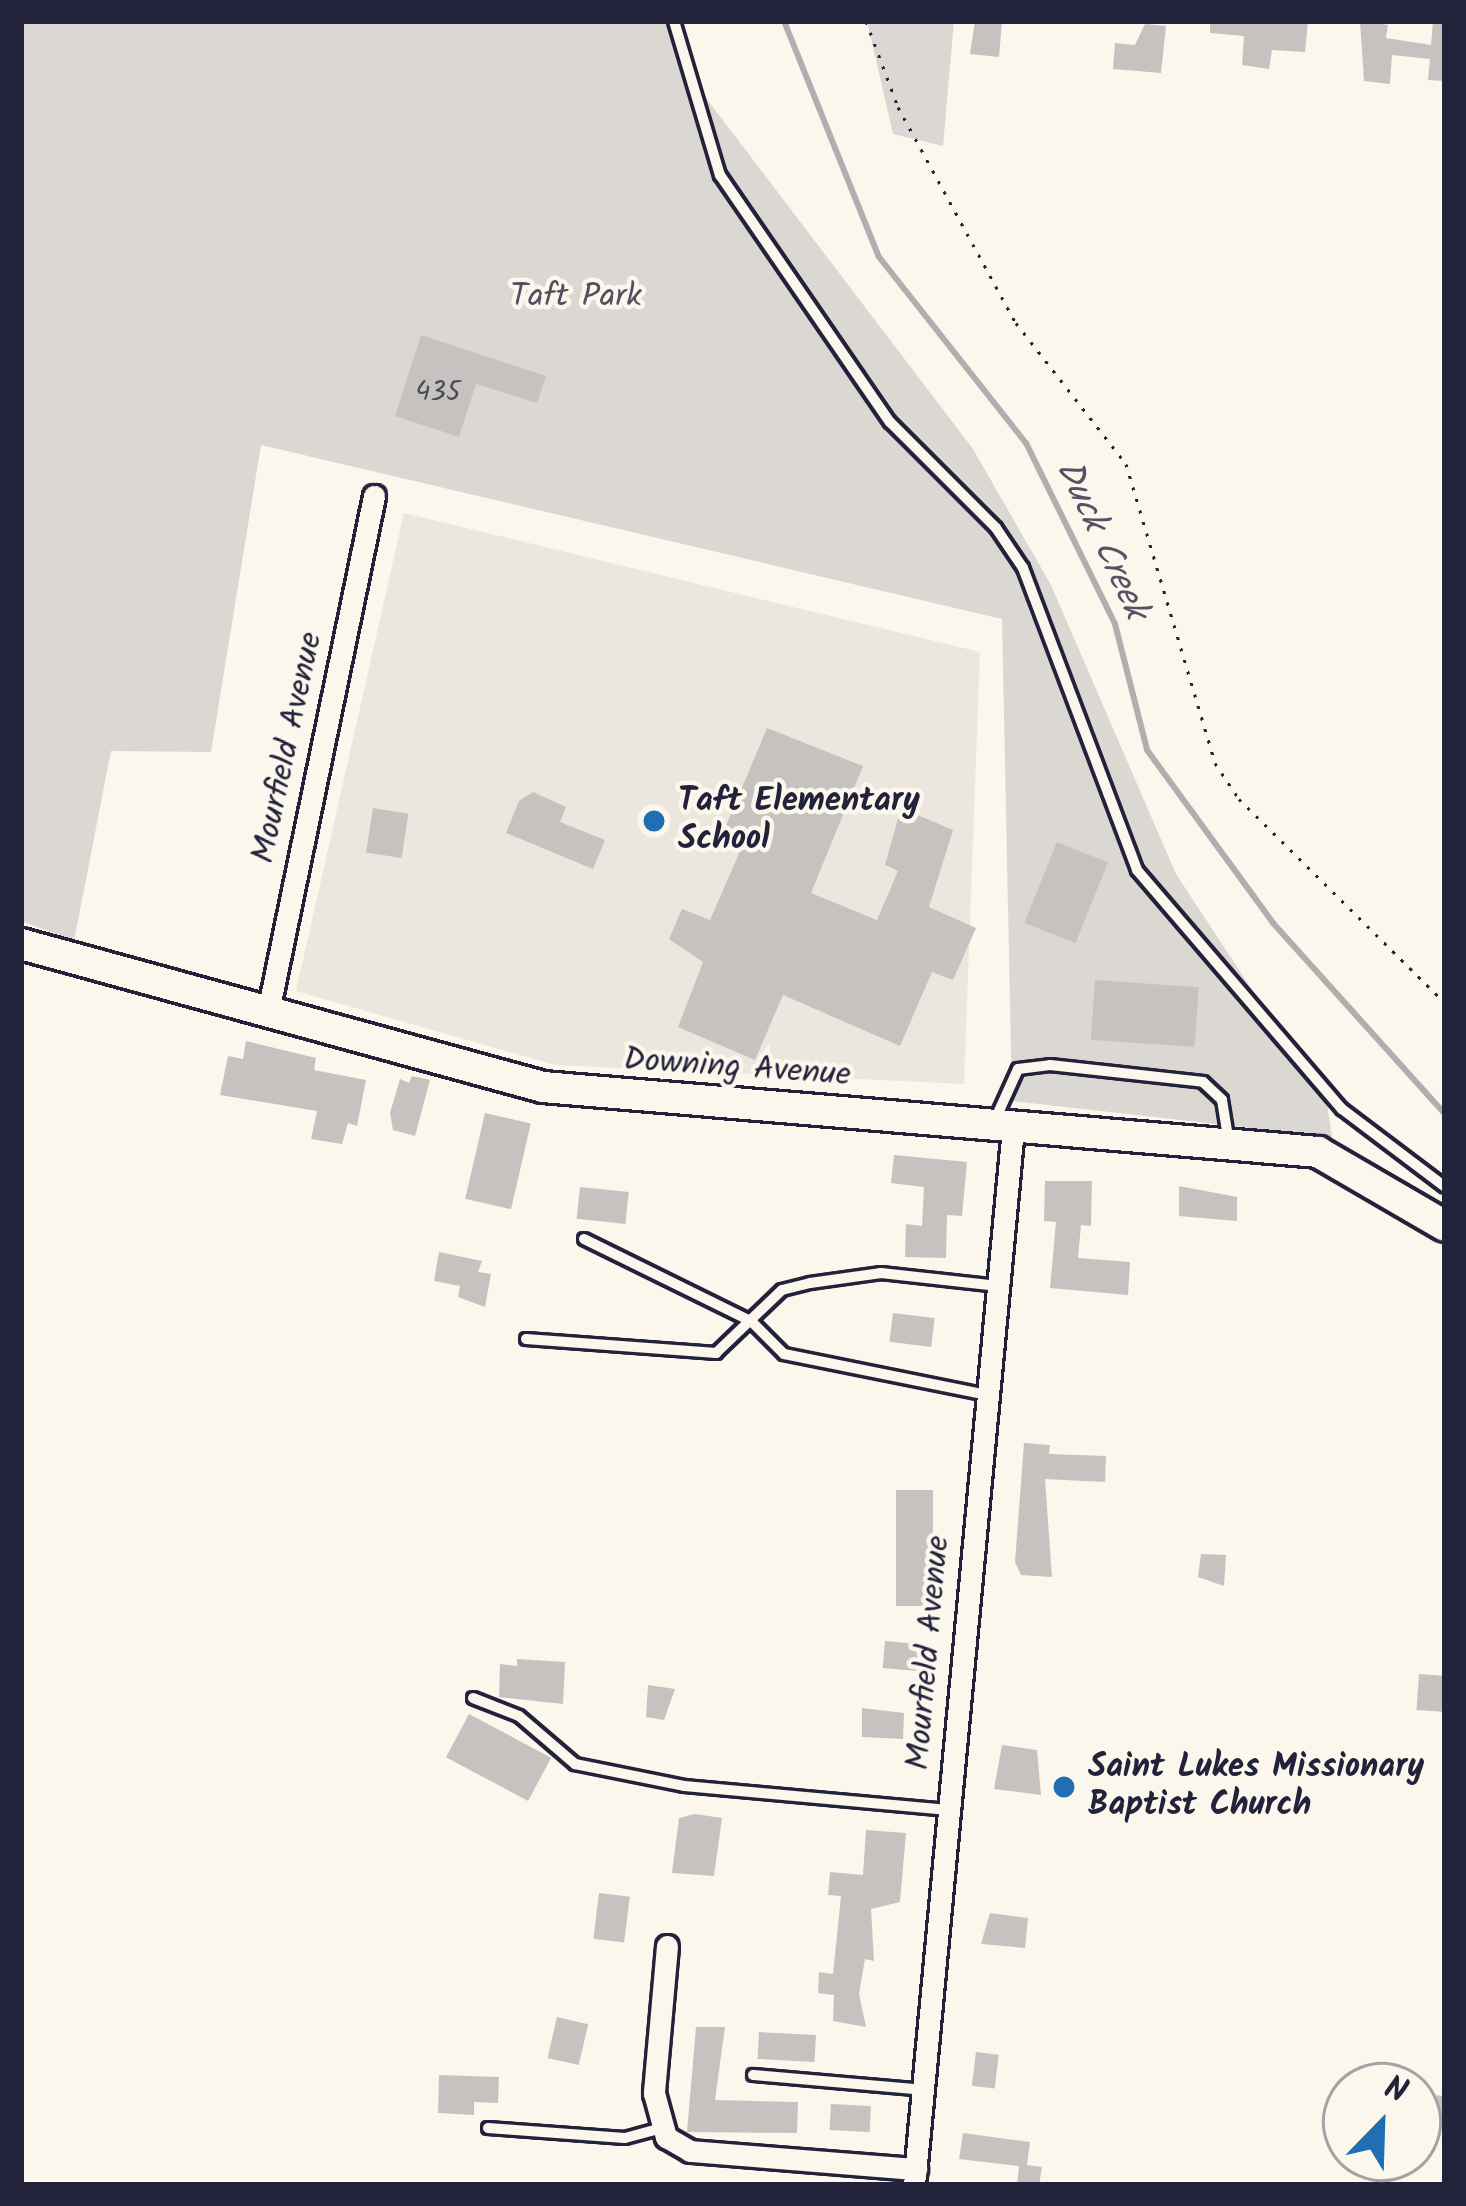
<!DOCTYPE html>
<html>
<head>
<meta charset="utf-8">
<style>
  body { margin:0 }
  #map { position:relative; width:1466px; height:2206px; overflow:hidden; background:#fbf7ec; font-family:Kalam,sans-serif }
  div>[style] { position:absolute }
  [style*='--x'] { left:calc(var(--x)*1px); top:calc(var(--y)*1px); width:calc(var(--w)*1px); rotate:calc(var(--a)*1deg) }
  .built>* { inset:0; background:#ebe7df }
  .green>* { inset:0; background:#dbd8d3 }
  .stream>* { height:6px; margin:-3px; padding:0 3px; transform-origin:3px; border-radius:3px; background:#b1aeb0 }
  .building>* { inset:0; background:#c6c2c0; transform-origin:0 0 }
  .path>* { height:3px; margin-top:-1.5px; transform-origin:0; background:repeating-linear-gradient(90deg,#22223b 0 3px,transparent 0 12px) }
  .roads { filter:drop-shadow(3px 0 #22223b) drop-shadow(-3px 0 #22223b) drop-shadow(0 3px #22223b) drop-shadow(0 -3px #22223b) }
  .lane>* { height:10px; margin:-5px; padding:0 5px; transform-origin:5px; border-radius:5px; background:#fbf7ec }
  .street>* { height:21px; margin:-10.5px; padding:0 10.5px; transform-origin:10.5px; border-radius:10.5px; background:#fbf7ec }
  .secondary>* { height:30px; margin:-15px; padding:0 15px; transform-origin:15px; border-radius:15px; background:#fbf7ec }
  .dots>* { width:33px; height:33px; translate:-50% -50%; box-sizing:border-box; border:6px solid #fbf7ec; border-radius:50% }
  span { translate:-50% -50%; white-space:nowrap; text-align:center; line-height:1.15; -webkit-text-stroke:9px #fbf7ec; paint-order:stroke }
  .number-label { font-size:27px; color:#4b4a5c }
  .number-label span { -webkit-text-stroke-width:0 }
  .park-label { font-size:33px; color:#505061 }
  .street-label { font-size:33px; color:#22223b }
  .poi-label { font-size:33px; color:#22223b; font-weight:700 }
  .left { translate:0 -50%; text-align:left }
  .water-label { font-size:36px; color:#545364; font-style:italic }
  .frame { position:absolute; inset:0; border:24px solid #22223b; pointer-events:none }
  .north { position:absolute; left:1322px; top:2062px; width:120px; height:120px; box-sizing:border-box; background:#fbf7ec; border:3px solid #a4a2a5; border-radius:50%; rotate:23deg; font-size:33px; font-weight:700; line-height:48px; text-align:center; color:#22223b }
  .north::after { content:''; display:block; margin:auto; width:42px; height:54px; background:#1f6fb2; clip-path:polygon(50% 0,100% 100%,50% 72%,0 100%) }
</style>
</head>
<body>
<div id="map">
  <div class="built">
    <i style="clip-path:polygon(404px 513px,980px 652px,964px 1084px,555px 1065px,296px 991px)"></i>
  </div>
  <div class="green">
    <i style="clip-path:polygon(21px 21px,666px 21px,684px 69px,973px 449px,1051px 585px,1176px 874px,1327px 1104px,1332px 1137px,1012px 1101px,1002px 619px,261px 445px,211px 752px,111px 751px,74px 941px,21px 921px)"></i>
    <i style="clip-path:polygon(867px 21px,954px 21px,943px 146px,893px 134px)"></i>
  </div>
  <div class="stream">
    <i style="--x:784;--y:21;--w:254;--a:68.1"></i>
    <i style="--x:879;--y:257;--w:237;--a:51.7"></i>
    <i style="--x:1026;--y:443;--w:202;--a:63.8"></i>
    <i style="--x:1115;--y:624;--w:130;--a:75.7"></i>
    <i style="--x:1147;--y:750;--w:214;--a:53.9"></i>
    <i style="--x:1273;--y:923;--w:257;--a:48"></i>
  </div>
  <div class="building">
    <i style="clip-path:polygon(975px 21px,1002px 21px,999px 57px,970px 54px)"></i>
    <i style="clip-path:polygon(1210px 21px,1308px 21px,1305px 52px,1272px 50px,1269px 69px,1242px 65px,1244px 36px,1210px 33px)"></i>
    <i style="clip-path:polygon(1360px 21px,1388px 25px,1386px 38px,1431px 45px,1433px 21px,1445px 21px,1445px 81px,1428px 80px,1430px 59px,1392px 55px,1390px 84px,1364px 81px)"></i>
    <i style="clip-path:polygon(1145px 24px,1166px 26px,1161px 73px,1113px 69px,1115px 43px,1135px 45px)"></i>
    <i style="clip-path:polygon(421px 335px,546px 376px,537px 403px,476px 384px,459px 437px,395px 416px)"></i>
    <i style="clip-path:polygon(767px 728px,863px 766px,811px 893px,877px 920px,898px 871px,885px 865px,901px 808px,953px 830px,929px 907px,976px 928px,953px 980px,932px 972px,900px 1046px,783px 995px,755px 1060px,678px 1027px,703px 962px,669px 939px,682px 909px,710px 920px,744px 842px,723px 833px)"></i>
    <i style="clip-path:polygon(533px 792px,566px 807px,560px 822px,605px 840px,593px 869px,506px 833px,519px 801px)"></i>
    <i style="left:373px;top:808px;width:36px;height:45px;rotate:9deg"></i>
    <i style="left:1057px;top:842px;width:55px;height:87px;rotate:22deg"></i>
    <i style="left:1095px;top:980px;width:104px;height:60px;rotate:4deg"></i>
    <i style="clip-path:polygon(246px 1041px,316px 1058px,314px 1070px,366px 1080px,357px 1126px,348px 1123px,342px 1144px,311px 1139px,317px 1111px,220px 1095px,228px 1056px,243px 1059px)"></i>
    <i style="clip-path:polygon(412px 1076px,430px 1080px,415px 1136px,393px 1130px,390px 1113px,400px 1079px,409px 1083px)"></i>
    <i style="left:485px;top:1113px;width:47px;height:88px;rotate:13deg"></i>
    <i style="clip-path:polygon(894px 1155px,967px 1162px,962px 1216px,947px 1215px,946px 1258px,905px 1257px,906px 1224px,922px 1226px,924px 1187px,891px 1183px)"></i>
    <i style="clip-path:polygon(1045px 1181px,1092px 1181px,1091px 1226px,1081px 1225px,1078px 1258px,1130px 1262px,1128px 1295px,1050px 1288px,1056px 1222px,1044px 1221px)"></i>
    <i style="clip-path:polygon(1179px 1186px,1237px 1197px,1237px 1221px,1179px 1216px)"></i>
    <i style="left:580px;top:1187px;width:49px;height:32px;rotate:6deg"></i>
    <i style="clip-path:polygon(439px 1252px,482px 1261px,478px 1272px,491px 1274px,485px 1307px,458px 1297px,460px 1286px,434px 1281px)"></i>
    <i style="left:893px;top:1313px;width:42px;height:29px;rotate:7deg"></i>
    <i style="clip-path:polygon(1024px 1443px,1050px 1445px,1049px 1454px,1106px 1456px,1105px 1482px,1045px 1479px,1052px 1577px,1021px 1575px,1015px 1562px)"></i>
    <i style="left:896px;top:1490px;width:37px;height:116px"></i>
    <i style="clip-path:polygon(1201px 1554px,1226px 1555px,1224px 1586px,1198px 1577px)"></i>
    <i style="left:885px;top:1641px;width:38px;height:27px;rotate:5deg"></i>
    <i style="clip-path:polygon(517px 1659px,565px 1662px,563px 1704px,499px 1697px,500px 1664px,517px 1666px)"></i>
    <i style="left:1419px;top:1674px;width:26px;height:36px;rotate:4deg"></i>
    <i style="clip-path:polygon(648px 1685px,675px 1689px,664px 1720px,646px 1717px)"></i>
    <i style="clip-path:polygon(862px 1708px,904px 1713px,903px 1739px,862px 1737px)"></i>
    <i style="left:469px;top:1714px;width:93px;height:49px;rotate:28deg"></i>
    <i style="clip-path:polygon(1002px 1745px,1037px 1750px,1041px 1795px,994px 1789px)"></i>
    <i style="clip-path:polygon(695px 1814px,722px 1818px,714px 1876px,672px 1873px,679px 1818px)"></i>
    <i style="clip-path:polygon(866px 1830px,906px 1833px,900px 1902px,871px 1909px,874px 1961px,865px 1959px,859px 1994px,866px 2027px,833px 2021px,834px 1995px,818px 1993px,819px 1972px,833px 1974px,841px 1896px,828px 1895px,830px 1872px,863px 1875px)"></i>
    <i style="left:599px;top:1893px;width:31px;height:46px;rotate:7deg"></i>
    <i style="clip-path:polygon(990px 1913px,1028px 1918px,1025px 1948px,981px 1944px)"></i>
    <i style="left:557px;top:2017px;width:32px;height:42px;rotate:13deg"></i>
    <i style="clip-path:polygon(696px 2027px,725px 2027px,715px 2100px,798px 2102px,797px 2133px,687px 2132px)"></i>
    <i style="left:759px;top:2032px;width:57px;height:27px;rotate:3deg"></i>
    <i style="left:976px;top:2052px;width:23px;height:34px;rotate:7deg"></i>
    <i style="clip-path:polygon(439px 2075px,499px 2077px,498px 2103px,474px 2102px,474px 2115px,438px 2113px)"></i>
    <i style="left:1418px;top:2094px;width:27px;height:29px;rotate:4deg"></i>
    <i style="left:831px;top:2104px;width:40px;height:26px;rotate:3deg"></i>
    <i style="clip-path:polygon(963px 2133px,1030px 2142px,1027px 2165px,1042px 2167px,1039px 2185px,1017px 2185px,1019px 2166px,959px 2159px)"></i>
  </div>
  <div class="path">
    <i style="--x:866;--y:21;--w:92;--a:69.6"></i>
    <i style="--x:898;--y:107;--w:246;--a:61.4"></i>
    <i style="--x:1016;--y:323;--w:179;--a:52"></i>
    <i style="--x:1126;--y:464;--w:312;--a:73.4"></i>
    <i style="--x:1215;--y:763;--w:43;--a:56.3"></i>
    <i style="--x:1239;--y:799;--w:290;--a:44.7"></i>
  </div>
  <div class="roads">
    <div class="lane">
      <i style="--x:674;--y:21;--w:161;--a:73.4"></i>
      <i style="--x:720;--y:175;--w:300;--a:55.5"></i>
      <i style="--x:890;--y:422;--w:150;--a:45"></i>
      <i style="--x:996;--y:528;--w:48;--a:56"></i>
      <i style="--x:1023;--y:568;--w:323;--a:69.3"></i>
      <i style="--x:1137;--y:870;--w:315;--a:49.4"></i>
      <i style="--x:1342;--y:1109;--w:129;--a:37.1"></i>
      <i style="--x:994;--y:1122;--w:58;--a:-65.6"></i>
      <i style="--x:1018;--y:1069;--w:32;--a:-7"></i>
      <i style="--x:1050;--y:1065;--w:154;--a:6.3"></i>
      <i style="--x:1203;--y:1082;--w:26;--a:43"></i>
      <i style="--x:1222;--y:1100;--w:44;--a:80.8"></i>
      <i style="--x:584;--y:1239;--w:186;--a:26.2"></i>
      <i style="--x:751;--y:1321;--w:47;--a:45"></i>
      <i style="--x:784;--y:1354;--w:208;--a:11.4"></i>
      <i style="--x:526;--y:1339;--w:191;--a:4.2"></i>
      <i style="--x:716;--y:1353;--w:91;--a:-43.7"></i>
      <i style="--x:782;--y:1290;--w:29;--a:-14"></i>
      <i style="--x:810;--y:1283;--w:72;--a:-8"></i>
      <i style="--x:881;--y:1273;--w:118;--a:6.3"></i>
      <i style="--x:473;--y:1698;--w:49;--a:21.4"></i>
      <i style="--x:519;--y:1716;--w:74;--a:40.6"></i>
      <i style="--x:575;--y:1764;--w:111;--a:11.4"></i>
      <i style="--x:684;--y:1786;--w:266;--a:5.2"></i>
      <i style="--x:753;--y:2075;--w:171;--a:5"></i>
      <i style="--x:488;--y:2128;--w:137;--a:4.2"></i>
      <i style="--x:625;--y:2138;--w:34;--a:-15"></i>
    </div>
    <div class="street">
      <i style="--x:268;--y:1012;--w:527;--a:-78.39"></i>
      <i style="--x:667;--y:1946;--w:148;--a:95.1"></i>
      <i style="--x:654;--y:2093;--w:46;--a:74.7"></i>
      <i style="--x:666;--y:2137;--w:28;--a:30"></i>
      <i style="--x:690;--y:2151;--w:227;--a:4.6"></i>
      <i style="--x:914;--y:2185;--w:1063;--a:-84.65"></i>
    </div>
    <div class="secondary">
      <i style="--x:21;--y:944;--w:541;--a:15.32"></i>
      <i style="--x:543;--y:1087;--w:778;--a:4.79"></i>
      <i style="--x:1318;--y:1152;--w:147;--a:30.2"></i>
    </div>
  </div>
  <div class="dots">
    <i style="left:654px;top:821px;background:#1f6fb2"></i>
    <i style="left:1064px;top:1787px;background:#1f6fb2"></i>
  </div>
  <div class="number-label">
    <span style="left:438px;top:393px">435</span>
  </div>
  <div class="park-label">
    <span style="left:576px;top:298px">Taft Park</span>
  </div>
  <div class="street-label">
    <span style="left:289px;top:748px;rotate:-78deg">Mourfield Avenue</span>
    <span style="left:737px;top:1069px;rotate:4deg">Downing Avenue</span>
    <span style="left:930px;top:1653px;rotate:-85deg">Mourfield Avenue</span>
  </div>
  <div class="poi-label">
    <span class="left" style="left:678px;top:821px">Taft Elementary<br>School</span>
    <span class="left" style="left:1088px;top:1787px">Saint Lukes Missionary<br>Baptist Church</span>
  </div>
  <div class="water-label">
    <span style="left:1101px;top:540px;rotate:65deg">Duck Creek</span>
  </div>
  <div class="frame"></div>
  <div class="north">N</div>
</div>
</body>
</html>
